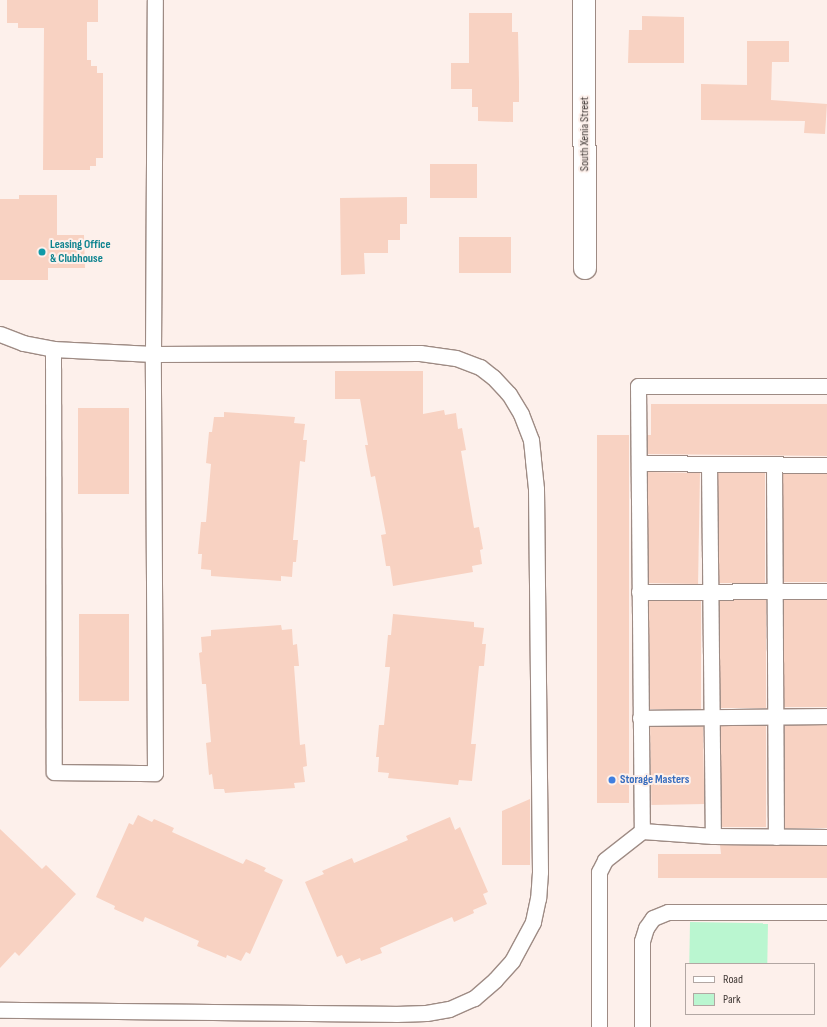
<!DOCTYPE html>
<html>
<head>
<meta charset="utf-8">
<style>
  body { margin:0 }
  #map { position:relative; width:827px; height:1027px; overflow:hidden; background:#fdf0eb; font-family:"Sofia Sans Condensed",sans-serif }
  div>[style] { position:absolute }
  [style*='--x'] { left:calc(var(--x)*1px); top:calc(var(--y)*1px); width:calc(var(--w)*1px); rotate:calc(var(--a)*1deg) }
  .green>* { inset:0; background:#baf6d0; transform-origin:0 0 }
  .building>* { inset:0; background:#f8d2c2; transform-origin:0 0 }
  .roads { filter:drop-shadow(1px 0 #9e8b84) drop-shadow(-1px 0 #9e8b84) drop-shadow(0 1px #9e8b84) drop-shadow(0 -1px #9e8b84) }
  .lane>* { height:15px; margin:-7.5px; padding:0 7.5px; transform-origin:7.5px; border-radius:7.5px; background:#fff }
  .street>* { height:22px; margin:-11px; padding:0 11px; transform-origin:11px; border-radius:11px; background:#fff }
  .dots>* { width:11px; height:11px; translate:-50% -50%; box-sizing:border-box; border:2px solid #fdf0eb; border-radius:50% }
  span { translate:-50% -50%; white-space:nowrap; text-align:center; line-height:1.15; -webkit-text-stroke:4px #fdf0eb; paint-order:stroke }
  .street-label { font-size:12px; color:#413936 }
  .culture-label { font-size:12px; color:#0d838f; font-weight:700 }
  .left { translate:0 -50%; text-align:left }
  .shop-label { font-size:12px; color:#366cbe; font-weight:700 }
  .legend { position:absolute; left:685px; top:963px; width:130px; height:52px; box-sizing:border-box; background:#fdf0eb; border:1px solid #b2a7a3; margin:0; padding:5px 7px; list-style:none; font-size:12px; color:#413936 }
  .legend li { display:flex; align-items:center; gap:8px; height:20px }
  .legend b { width:20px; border:1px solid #b2a7a3 }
</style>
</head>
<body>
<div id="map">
  <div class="green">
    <i style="left:690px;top:922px;width:78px;height:42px;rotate:1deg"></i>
  </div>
  <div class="building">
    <i style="clip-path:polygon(7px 0,98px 0,98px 22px,87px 22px,87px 60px,91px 60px,91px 66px,97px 66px,97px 73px,103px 73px,103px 158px,96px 158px,96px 166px,90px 166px,90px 170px,43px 170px,44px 28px,18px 28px,18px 23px,7px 23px)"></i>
    <i style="clip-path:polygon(469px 13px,512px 13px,512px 32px,518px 32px,519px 82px,519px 102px,513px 102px,513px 122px,478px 121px,478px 107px,472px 107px,472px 89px,451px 89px,451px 63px,469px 63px)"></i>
    <i style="clip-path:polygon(642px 16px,684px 17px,684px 63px,628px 63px,629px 30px,642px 30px)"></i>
    <i style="clip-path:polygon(747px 41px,789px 41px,789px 62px,772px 62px,771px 100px,827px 104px,825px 134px,804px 133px,805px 121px,701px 120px,701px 84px,747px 85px)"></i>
    <i style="left:430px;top:164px;width:47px;height:34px"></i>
    <i style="clip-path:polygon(19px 195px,57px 195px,57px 235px,84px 235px,85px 268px,48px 268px,48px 280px,0 280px,0 199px,19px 199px)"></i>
    <i style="clip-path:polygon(407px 197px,407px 224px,400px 224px,400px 240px,388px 240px,388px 253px,364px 253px,365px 274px,341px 275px,340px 198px)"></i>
    <i style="left:459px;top:237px;width:52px;height:36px"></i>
    <i style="clip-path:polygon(335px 371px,423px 371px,423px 414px,444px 410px,445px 415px,456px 413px,458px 429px,462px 428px,466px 450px,461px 451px,474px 528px,479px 527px,483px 549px,480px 550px,482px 564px,472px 566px,473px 572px,393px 586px,390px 566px,386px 566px,381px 535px,386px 534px,375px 476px,371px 477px,365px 445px,368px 445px,360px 399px,335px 399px)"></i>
    <i style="clip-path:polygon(651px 404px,827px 404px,827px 456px,648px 454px,647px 435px,651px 435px)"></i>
    <i style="left:78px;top:408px;width:51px;height:86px"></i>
    <i style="clip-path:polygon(224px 412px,295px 417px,294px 423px,305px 424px,303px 440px,307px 440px,305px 462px,300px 461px,293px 540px,298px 540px,296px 562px,293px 562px,292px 577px,281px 576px,281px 581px,211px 576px,211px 570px,201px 569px,202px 554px,198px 554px,201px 522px,206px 522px,211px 464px,206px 463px,209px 432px,212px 432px,214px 417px,224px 417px)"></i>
    <i style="left:597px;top:435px;width:32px;height:368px"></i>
    <i style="left:648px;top:472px;width:52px;height:111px;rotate:1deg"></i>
    <i style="left:718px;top:473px;width:47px;height:110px"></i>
    <i style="left:783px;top:474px;width:44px;height:108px"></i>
    <i style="left:766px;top:600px;width:108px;height:47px;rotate:90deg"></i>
    <i style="left:784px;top:600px;width:43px;height:107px"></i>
    <i style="left:649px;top:601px;width:52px;height:108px"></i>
    <i style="left:79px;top:614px;width:50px;height:87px"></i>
    <i style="clip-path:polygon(393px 614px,474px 622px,474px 627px,484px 628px,482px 644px,486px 644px,484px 666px,479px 666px,471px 744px,476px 744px,472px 781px,459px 780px,458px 785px,388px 778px,389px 773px,378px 772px,379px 757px,376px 757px,379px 725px,384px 725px,390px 667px,385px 667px,388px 635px,391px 635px)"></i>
    <i style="clip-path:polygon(281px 625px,282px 630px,292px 629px,293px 645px,297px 644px,299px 666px,294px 666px,300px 745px,305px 744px,307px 766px,303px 767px,305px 782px,294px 783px,295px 788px,225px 793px,224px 789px,214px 789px,212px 774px,209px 775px,206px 743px,211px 742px,206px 684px,202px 684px,199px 653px,202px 652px,201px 637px,211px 636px,211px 630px)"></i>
    <i style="left:784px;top:725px;width:43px;height:103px"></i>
    <i style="left:703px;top:726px;width:78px;height:53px;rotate:89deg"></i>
    <i style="left:721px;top:726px;width:45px;height:101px"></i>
    <i style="clip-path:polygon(530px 799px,530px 865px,502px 865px,502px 811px)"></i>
    <i style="clip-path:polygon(138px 815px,152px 822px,154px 819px,174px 828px,172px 832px,243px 864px,246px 859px,266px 868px,264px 871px,283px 880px,250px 954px,246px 952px,241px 961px,227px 955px,226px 958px,197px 946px,199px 941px,145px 917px,143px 922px,114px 909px,115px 906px,96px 897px,129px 823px,133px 825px)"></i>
    <i style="clip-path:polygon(450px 817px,455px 830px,460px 827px,488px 892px,483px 894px,487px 904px,473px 910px,474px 913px,454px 922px,452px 917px,380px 948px,382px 953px,361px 961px,360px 958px,346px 964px,342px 955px,337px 957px,305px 882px,324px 874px,322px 871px,352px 858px,354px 863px,408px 840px,406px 836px)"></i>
    <i style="clip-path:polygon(0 829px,42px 869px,46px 865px,76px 894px,19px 956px,15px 952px,0 968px)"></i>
    <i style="clip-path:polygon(720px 845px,827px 846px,827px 878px,658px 878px,658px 854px,721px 854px)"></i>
  </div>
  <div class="roads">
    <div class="lane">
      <i style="--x:0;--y:334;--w:25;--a:21"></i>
      <i style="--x:23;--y:343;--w:31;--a:11"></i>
      <i style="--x:53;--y:349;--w:100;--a:2.9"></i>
      <i style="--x:153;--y:354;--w:267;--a:-0.2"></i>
      <i style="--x:420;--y:353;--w:36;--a:8"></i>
      <i style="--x:456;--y:358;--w:26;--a:21"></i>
      <i style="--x:480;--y:367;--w:16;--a:38"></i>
      <i style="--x:493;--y:377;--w:23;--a:47"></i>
      <i style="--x:509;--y:394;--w:23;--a:59"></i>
      <i style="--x:521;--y:414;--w:28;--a:69"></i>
      <i style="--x:531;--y:440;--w:20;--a:84"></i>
      <i style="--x:533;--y:460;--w:29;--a:84"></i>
      <i style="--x:536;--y:489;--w:383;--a:89.4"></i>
      <i style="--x:540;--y:872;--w:26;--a:94"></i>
      <i style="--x:538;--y:898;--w:25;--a:102"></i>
      <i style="--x:533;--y:922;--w:44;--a:118.3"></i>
      <i style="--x:512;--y:961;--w:25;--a:132"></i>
      <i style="--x:495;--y:980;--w:28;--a:139"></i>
      <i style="--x:474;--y:998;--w:27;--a:156"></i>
      <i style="--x:449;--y:1009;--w:23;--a:170"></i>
      <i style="--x:426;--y:1013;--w:30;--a:178"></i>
      <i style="--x:396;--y:1014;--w:396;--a:-179.4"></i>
      <i style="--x:53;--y:349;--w:423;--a:89.9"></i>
      <i style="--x:54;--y:772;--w:101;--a:0.6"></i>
      <i style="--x:155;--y:773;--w:419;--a:-90.3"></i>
      <i style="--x:153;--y:354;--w:354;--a:-89.7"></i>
      <i style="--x:827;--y:386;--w:189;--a:180"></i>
      <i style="--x:638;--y:386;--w:445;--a:89.5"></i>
      <i style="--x:642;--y:831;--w:71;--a:4"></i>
      <i style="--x:713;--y:836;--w:114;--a:0.5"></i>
      <i style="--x:639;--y:463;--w:188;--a:0.6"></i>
      <i style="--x:709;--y:464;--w:372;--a:89.4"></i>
      <i style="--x:774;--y:464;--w:373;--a:89.7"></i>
      <i style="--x:639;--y:592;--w:188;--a:-0.3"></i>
      <i style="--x:640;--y:718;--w:187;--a:-0.6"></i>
      <i style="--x:599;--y:1027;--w:155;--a:-90"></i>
      <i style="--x:599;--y:872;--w:13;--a:-63"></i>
      <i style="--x:605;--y:860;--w:47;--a:-38.1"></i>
      <i style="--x:642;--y:1027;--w:86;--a:-90"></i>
      <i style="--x:642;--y:941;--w:14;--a:-73"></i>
      <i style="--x:646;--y:928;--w:12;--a:-55"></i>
      <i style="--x:653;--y:918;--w:16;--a:-22"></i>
      <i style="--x:668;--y:912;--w:159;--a:0"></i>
    </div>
    <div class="street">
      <i style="--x:584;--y:0;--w:268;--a:89.8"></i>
    </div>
  </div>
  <div class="dots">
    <i style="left:42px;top:252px;background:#0f9aa8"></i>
    <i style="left:612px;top:780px;background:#3f7fe0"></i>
  </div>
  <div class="street-label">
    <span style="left:585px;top:134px;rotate:-90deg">South Xenia Street</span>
  </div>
  <div class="culture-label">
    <span class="left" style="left:50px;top:252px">Leasing Office<br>&amp; Clubhouse</span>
  </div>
  <div class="shop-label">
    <span class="left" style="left:620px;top:780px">Storage Masters</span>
  </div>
  <ul class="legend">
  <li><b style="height:5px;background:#fff"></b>Road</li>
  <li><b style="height:11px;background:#baf6d0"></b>Park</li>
  </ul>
</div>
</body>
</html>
